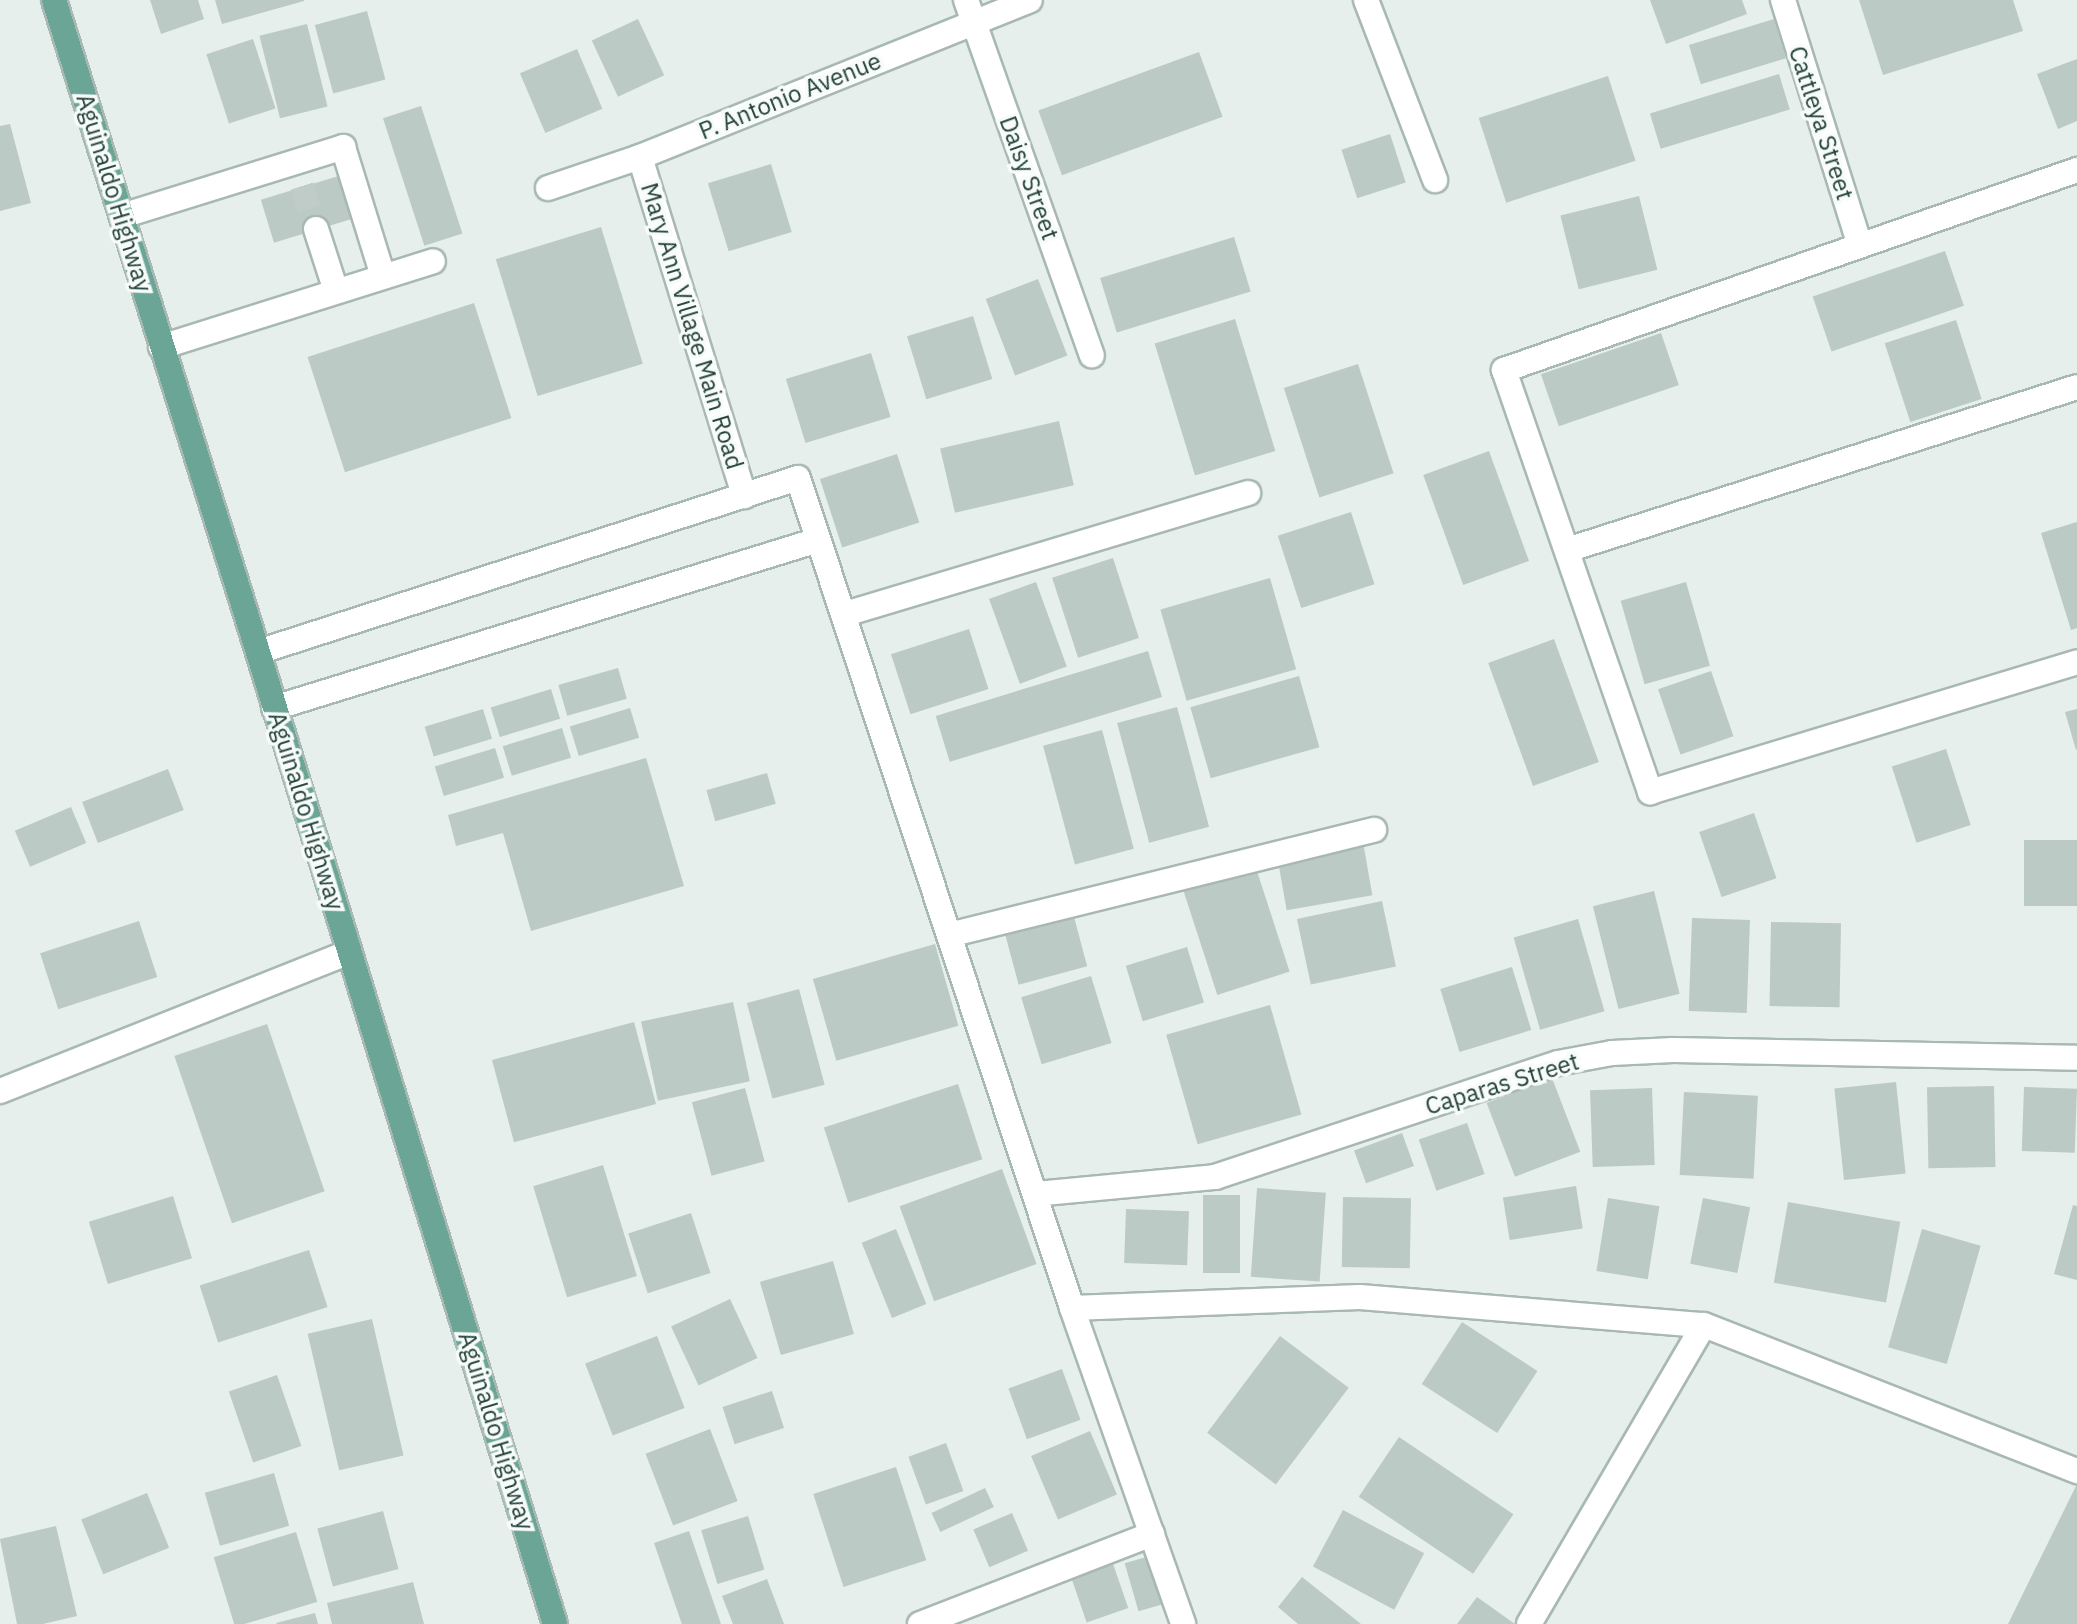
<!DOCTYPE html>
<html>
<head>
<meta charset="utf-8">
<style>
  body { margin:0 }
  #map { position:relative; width:2077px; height:1624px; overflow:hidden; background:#e6efeb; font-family:"IBM Plex Sans",sans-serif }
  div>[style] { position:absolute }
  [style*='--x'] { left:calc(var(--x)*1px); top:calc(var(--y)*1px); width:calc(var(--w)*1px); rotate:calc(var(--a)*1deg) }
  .building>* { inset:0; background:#bbcac4; transform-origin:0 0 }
  .minor-tunnel>* { height:24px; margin-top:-12px; transform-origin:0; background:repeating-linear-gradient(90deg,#bfccc8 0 24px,transparent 0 36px) }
  .roads { filter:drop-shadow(2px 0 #a8b8b2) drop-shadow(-2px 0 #a8b8b2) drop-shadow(0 2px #a8b8b2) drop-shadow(0 -2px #a8b8b2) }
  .minor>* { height:24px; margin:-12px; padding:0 12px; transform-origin:12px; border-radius:12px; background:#fff }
  .major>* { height:24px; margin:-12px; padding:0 12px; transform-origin:12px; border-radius:12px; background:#6aa596 }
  span { translate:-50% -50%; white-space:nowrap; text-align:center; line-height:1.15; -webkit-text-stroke:7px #f7fbf9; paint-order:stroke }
  .street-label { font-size:24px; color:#24423a }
</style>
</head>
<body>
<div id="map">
  <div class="building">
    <i style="clip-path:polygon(150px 0,198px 0,204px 19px,161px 34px)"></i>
    <i style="clip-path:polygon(215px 0,304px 0,304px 1px,222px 24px)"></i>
    <i style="clip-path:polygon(1650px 0,1742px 0,1747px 14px,1666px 44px)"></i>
    <i style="clip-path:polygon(1859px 0,2013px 0,2023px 31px,1883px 75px)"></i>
    <i style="left:367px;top:11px;width:71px;height:54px;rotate:75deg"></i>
    <i style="left:638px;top:19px;width:62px;height:51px;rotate:65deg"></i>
    <i style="left:1774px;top:19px;width:41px;height:89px;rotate:73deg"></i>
    <i style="left:307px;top:24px;width:85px;height:49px;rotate:76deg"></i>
    <i style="left:253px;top:39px;width:73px;height:49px;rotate:72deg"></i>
    <i style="left:577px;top:49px;width:65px;height:62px;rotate:67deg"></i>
    <i style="left:1199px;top:52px;width:69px;height:171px;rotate:70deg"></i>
    <i style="clip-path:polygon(2077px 59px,2077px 121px,2058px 129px,2037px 74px)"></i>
    <i style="left:1779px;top:74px;width:37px;height:135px;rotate:73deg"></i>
    <i style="left:1608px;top:76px;width:89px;height:136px;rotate:72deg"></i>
    <i style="left:421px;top:106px;width:134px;height:40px;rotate:72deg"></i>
    <i style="clip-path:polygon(10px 124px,31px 203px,0 211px,0 126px)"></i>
    <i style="left:1390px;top:134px;width:51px;height:51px;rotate:72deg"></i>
    <i style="left:771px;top:164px;width:71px;height:66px;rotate:73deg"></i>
    <i style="left:345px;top:174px;width:45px;height:88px;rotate:73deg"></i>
    <i style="left:1639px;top:196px;width:76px;height:81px;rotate:76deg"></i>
    <i style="left:601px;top:227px;width:143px;height:110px;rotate:73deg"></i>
    <i style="left:1234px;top:237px;width:57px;height:140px;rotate:73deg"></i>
    <i style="left:1945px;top:251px;width:58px;height:140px;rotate:71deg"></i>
    <i style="left:1038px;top:279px;width:82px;height:56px;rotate:69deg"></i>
    <i style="left:474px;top:303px;width:121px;height:175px;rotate:72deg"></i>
    <i style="left:973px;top:316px;width:66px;height:69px;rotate:73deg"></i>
    <i style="left:1235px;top:319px;width:138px;height:84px;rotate:73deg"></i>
    <i style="left:1956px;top:320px;width:83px;height:75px;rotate:72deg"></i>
    <i style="left:1661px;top:333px;width:55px;height:127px;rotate:71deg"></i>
    <i style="left:871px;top:353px;width:67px;height:89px;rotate:73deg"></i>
    <i style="left:1358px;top:364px;width:115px;height:78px;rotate:72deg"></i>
    <i style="left:1059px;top:421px;width:66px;height:122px;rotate:77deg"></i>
    <i style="left:1489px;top:451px;width:117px;height:70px;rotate:70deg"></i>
    <i style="left:897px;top:454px;width:72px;height:81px;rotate:72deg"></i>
    <i style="left:1351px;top:512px;width:76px;height:77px;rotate:72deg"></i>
    <i style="clip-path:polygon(2077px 522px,2077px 628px,2071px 630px,2041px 533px)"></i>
    <i style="left:1113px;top:558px;width:84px;height:64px;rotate:72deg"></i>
    <i style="left:1270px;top:578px;width:95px;height:114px;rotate:74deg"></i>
    <i style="left:1036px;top:582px;width:90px;height:50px;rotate:70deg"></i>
    <i style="left:1686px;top:582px;width:87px;height:68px;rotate:74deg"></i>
    <i style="left:969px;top:629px;width:63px;height:82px;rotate:72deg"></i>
    <i style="left:1554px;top:639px;width:131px;height:70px;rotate:70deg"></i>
    <i style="left:1148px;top:651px;width:48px;height:222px;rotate:73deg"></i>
    <i style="left:618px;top:668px;width:32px;height:62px;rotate:74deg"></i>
    <i style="left:1711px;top:671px;width:69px;height:56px;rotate:71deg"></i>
    <i style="left:1299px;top:676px;width:74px;height:113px;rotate:74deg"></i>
    <i style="left:551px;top:689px;width:31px;height:63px;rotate:73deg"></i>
    <i style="left:1177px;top:707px;width:124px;height:62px;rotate:75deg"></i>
    <i style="left:630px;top:708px;width:31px;height:63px;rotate:73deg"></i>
    <i style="left:483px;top:709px;width:31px;height:61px;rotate:73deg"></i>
    <i style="clip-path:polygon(2077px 709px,2077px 749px,2076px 750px,2065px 712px)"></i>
    <i style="left:562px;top:728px;width:31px;height:62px;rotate:73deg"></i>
    <i style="left:1102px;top:730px;width:123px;height:61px;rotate:75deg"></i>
    <i style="left:495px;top:748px;width:31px;height:63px;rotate:73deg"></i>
    <i style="left:1946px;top:749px;width:80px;height:57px;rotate:72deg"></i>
    <i style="clip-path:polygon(646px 758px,684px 886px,531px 931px,503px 833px,456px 846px,448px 815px)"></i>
    <i style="left:168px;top:769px;width:44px;height:92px;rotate:69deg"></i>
    <i style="left:767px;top:773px;width:32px;height:63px;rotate:74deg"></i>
    <i style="left:71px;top:807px;width:39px;height:61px;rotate:67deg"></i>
    <i style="left:1754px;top:813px;width:69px;height:58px;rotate:71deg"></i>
    <i style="left:2077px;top:840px;width:66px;height:53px;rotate:90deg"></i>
    <i style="left:1363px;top:842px;width:54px;height:87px;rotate:80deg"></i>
    <i style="left:1255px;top:865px;width:112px;height:76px;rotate:72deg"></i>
    <i style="left:1654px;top:891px;width:106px;height:63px;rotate:76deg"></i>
    <i style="left:1382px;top:901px;width:67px;height:87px;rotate:78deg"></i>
    <i style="left:1074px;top:917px;width:51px;height:71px;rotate:75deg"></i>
    <i style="left:1692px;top:918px;width:58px;height:93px;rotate:2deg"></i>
    <i style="left:1578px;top:919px;width:96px;height:67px;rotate:74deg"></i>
    <i style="left:139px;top:921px;width:59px;height:104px;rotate:72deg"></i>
    <i style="left:1771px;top:922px;width:70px;height:84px;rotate:1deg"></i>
    <i style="left:935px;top:944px;width:85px;height:127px;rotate:74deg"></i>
    <i style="left:1187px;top:947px;width:58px;height:64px;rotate:73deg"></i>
    <i style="left:1512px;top:967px;width:66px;height:75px;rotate:73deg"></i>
    <i style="left:1091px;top:976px;width:70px;height:73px;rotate:73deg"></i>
    <i style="left:799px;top:989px;width:99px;height:54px;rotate:75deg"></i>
    <i style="left:733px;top:1002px;width:81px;height:94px;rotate:78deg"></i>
    <i style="left:1270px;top:1005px;width:114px;height:108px;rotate:74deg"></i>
    <i style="left:634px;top:1022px;width:85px;height:147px;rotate:75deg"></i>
    <i style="left:267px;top:1024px;width:177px;height:98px;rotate:71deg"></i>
    <i style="left:1552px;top:1078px;width:79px;height:70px;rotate:69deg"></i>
    <i style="left:1896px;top:1082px;width:92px;height:62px;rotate:84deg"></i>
    <i style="left:958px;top:1084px;width:79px;height:141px;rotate:72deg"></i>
    <i style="left:1994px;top:1086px;width:81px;height:67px;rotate:89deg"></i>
    <i style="left:2024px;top:1087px;width:53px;height:64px;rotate:2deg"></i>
    <i style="left:745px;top:1088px;width:76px;height:55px;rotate:75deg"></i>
    <i style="left:1652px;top:1088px;width:77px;height:62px;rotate:88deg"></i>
    <i style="left:1684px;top:1092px;width:74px;height:83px;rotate:3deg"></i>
    <i style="left:1467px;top:1123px;width:54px;height:51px;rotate:71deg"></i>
    <i style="left:1402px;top:1133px;width:35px;height:51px;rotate:70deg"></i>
    <i style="left:603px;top:1165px;width:116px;height:73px;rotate:73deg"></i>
    <i style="left:1002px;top:1169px;width:101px;height:109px;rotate:70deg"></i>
    <i style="left:1576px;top:1186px;width:43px;height:74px;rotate:81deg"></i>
    <i style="left:1257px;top:1188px;width:69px;height:89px;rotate:4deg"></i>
    <i style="left:1203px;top:1195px;width:37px;height:78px"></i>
    <i style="left:173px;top:1196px;width:65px;height:88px;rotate:73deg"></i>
    <i style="left:1343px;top:1197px;width:68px;height:70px;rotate:1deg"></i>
    <i style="left:1608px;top:1198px;width:52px;height:74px;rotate:9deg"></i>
    <i style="left:1703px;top:1198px;width:48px;height:67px;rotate:11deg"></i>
    <i style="left:1788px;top:1202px;width:114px;height:82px;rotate:10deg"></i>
    <i style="clip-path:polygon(2073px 1205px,2077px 1206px,2077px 1280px,2054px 1274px)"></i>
    <i style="left:1126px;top:1209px;width:63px;height:54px;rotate:2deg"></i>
    <i style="left:691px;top:1213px;width:63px;height:66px;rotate:72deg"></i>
    <i style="left:896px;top:1229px;width:81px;height:37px;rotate:68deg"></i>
    <i style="left:1922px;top:1229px;width:61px;height:123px;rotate:16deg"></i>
    <i style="left:309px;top:1250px;width:60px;height:115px;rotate:72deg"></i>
    <i style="left:833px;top:1261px;width:76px;height:76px;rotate:74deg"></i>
    <i style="left:730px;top:1299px;width:65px;height:65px;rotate:65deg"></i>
    <i style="left:372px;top:1319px;width:140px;height:66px;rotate:77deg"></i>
    <i style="left:1462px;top:1322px;width:90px;height:74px;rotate:33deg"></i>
    <i style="left:657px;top:1336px;width:77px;height:77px;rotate:69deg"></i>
    <i style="left:1280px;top:1336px;width:86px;height:121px;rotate:37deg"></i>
    <i style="left:1062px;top:1369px;width:54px;height:57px;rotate:70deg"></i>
    <i style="left:277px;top:1375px;width:75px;height:51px;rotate:71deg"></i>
    <i style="left:772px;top:1391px;width:39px;height:52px;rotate:72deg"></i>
    <i style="left:710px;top:1429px;width:77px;height:69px;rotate:69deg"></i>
    <i style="left:1090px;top:1431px;width:69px;height:64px;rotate:67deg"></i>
    <i style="left:1399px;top:1437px;width:138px;height:72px;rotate:34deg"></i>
    <i style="left:946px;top:1443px;width:51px;height:40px;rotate:70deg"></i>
    <i style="left:896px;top:1467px;width:98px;height:87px;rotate:72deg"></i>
    <i style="left:274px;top:1473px;width:55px;height:72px;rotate:74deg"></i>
    <i style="clip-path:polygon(2077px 1484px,2077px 1624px,2008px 1624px)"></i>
    <i style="left:985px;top:1488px;width:21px;height:59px;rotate:65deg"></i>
    <i style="left:147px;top:1493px;width:59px;height:71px;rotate:68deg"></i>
    <i style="left:1343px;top:1510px;width:92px;height:64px;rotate:28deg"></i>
    <i style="left:383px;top:1511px;width:60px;height:68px;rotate:75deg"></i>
    <i style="left:1012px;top:1513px;width:41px;height:42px;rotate:67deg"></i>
    <i style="left:748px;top:1516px;width:56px;height:49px;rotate:73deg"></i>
    <i style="clip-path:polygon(56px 1526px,77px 1616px,43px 1624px,17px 1624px,0 1539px)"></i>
    <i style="left:689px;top:1531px;width:98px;height:37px;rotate:71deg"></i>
    <i style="left:296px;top:1532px;width:73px;height:86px;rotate:73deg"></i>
    <i style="left:1167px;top:1551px;width:50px;height:44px;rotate:74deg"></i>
    <i style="left:1111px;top:1558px;width:53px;height:44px;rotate:71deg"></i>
    <i style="clip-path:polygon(1302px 1577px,1361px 1624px,1298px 1624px,1278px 1607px)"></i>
    <i style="clip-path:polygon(767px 1579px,784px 1624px,733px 1624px,722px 1596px)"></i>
    <i style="clip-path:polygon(413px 1582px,424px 1624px,332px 1624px,327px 1603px)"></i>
    <i style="clip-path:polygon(1477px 1597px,1515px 1624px,1457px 1624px)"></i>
    <i style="clip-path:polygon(315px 1613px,318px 1624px,277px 1624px,276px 1623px)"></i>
  </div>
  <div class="minor-tunnel">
    <i style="--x:302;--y:186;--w:45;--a:72"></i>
  </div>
  <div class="roads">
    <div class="minor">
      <i style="--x:966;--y:0;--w:377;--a:70.5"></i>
      <i style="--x:1366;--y:0;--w:193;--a:69"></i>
      <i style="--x:1783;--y:0;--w:257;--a:72.6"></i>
      <i style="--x:640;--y:157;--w:355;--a:72.9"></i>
      <i style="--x:2077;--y:170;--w:607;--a:160.76"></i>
      <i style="--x:1504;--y:370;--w:447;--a:70.9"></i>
      <i style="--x:1650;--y:792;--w:446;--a:-16.9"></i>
      <i style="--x:548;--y:188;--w:97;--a:-18.6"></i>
      <i style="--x:640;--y:157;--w:420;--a:-21.9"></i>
      <i style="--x:122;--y:216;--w:232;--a:-17.3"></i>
      <i style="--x:343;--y:147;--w:135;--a:72.8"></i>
      <i style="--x:316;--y:229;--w:65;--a:72.1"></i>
      <i style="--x:161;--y:347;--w:285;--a:-17.5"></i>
      <i style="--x:1567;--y:550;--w:535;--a:-17.72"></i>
      <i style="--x:845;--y:614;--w:421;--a:-16.7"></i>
      <i style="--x:258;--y:652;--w:567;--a:-17.86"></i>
      <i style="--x:798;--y:478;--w:874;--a:71.73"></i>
      <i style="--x:1072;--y:1308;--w:335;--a:70.6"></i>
      <i style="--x:274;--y:708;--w:569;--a:-17.16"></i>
      <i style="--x:949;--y:935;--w:438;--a:-13.9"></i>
      <i style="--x:0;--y:1091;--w:376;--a:-21.7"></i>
      <i style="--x:1035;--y:1194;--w:181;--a:-5.4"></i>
      <i style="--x:1215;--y:1177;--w:361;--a:-18.4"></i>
      <i style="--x:1558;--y:1063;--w:55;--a:-10.5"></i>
      <i style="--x:1612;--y:1053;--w:61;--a:-2.8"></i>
      <i style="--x:1673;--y:1050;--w:404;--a:1.1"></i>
      <i style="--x:1072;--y:1308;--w:288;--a:-2.2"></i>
      <i style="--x:1360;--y:1297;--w:345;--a:4.7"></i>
      <i style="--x:1704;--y:1325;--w:401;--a:21.4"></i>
      <i style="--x:920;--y:1624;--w:249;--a:-21.2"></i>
      <i style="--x:1529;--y:1624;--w:346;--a:-59.7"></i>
    </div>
    <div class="major">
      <i style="--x:54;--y:0;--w:683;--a:72.63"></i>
      <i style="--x:258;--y:652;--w:1016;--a:73.01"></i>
    </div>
  </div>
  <div class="street-label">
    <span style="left:790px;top:96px;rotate:-22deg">P. Antonio Avenue</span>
    <span style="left:1821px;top:123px;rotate:72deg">Cattleya Street</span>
    <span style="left:1029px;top:178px;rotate:70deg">Daisy Street</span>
    <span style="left:114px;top:193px;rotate:73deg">Aguinaldo Highway</span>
    <span style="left:692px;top:326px;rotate:73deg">Mary Ann Village Main Road</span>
    <span style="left:306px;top:811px;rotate:73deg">Aguinaldo Highway</span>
    <span style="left:1502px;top:1084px;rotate:-17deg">Caparas Street</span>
    <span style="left:496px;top:1431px;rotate:73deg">Aguinaldo Highway</span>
  </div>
</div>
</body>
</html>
